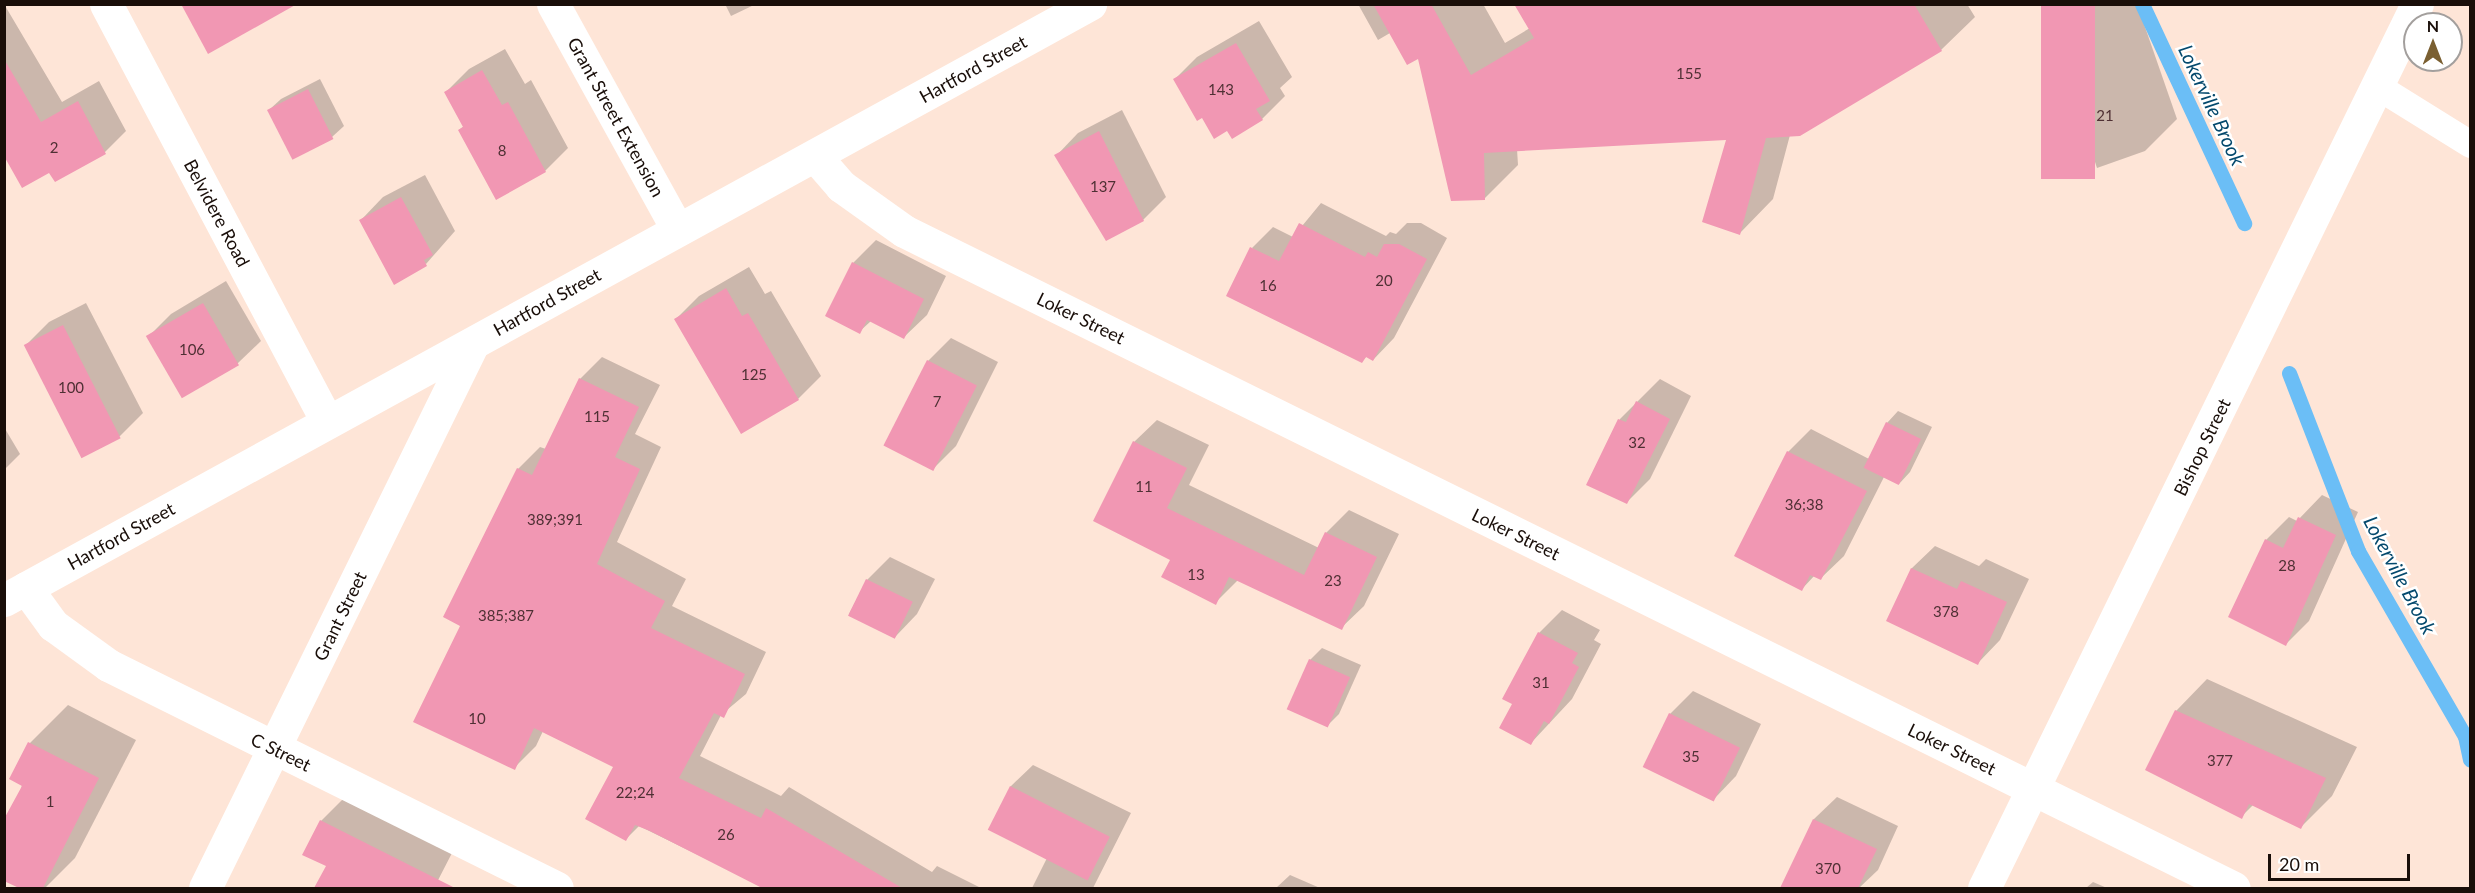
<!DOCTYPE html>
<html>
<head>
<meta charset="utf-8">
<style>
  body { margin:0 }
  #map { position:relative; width:2475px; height:893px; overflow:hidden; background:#fee5d7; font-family:Lato,sans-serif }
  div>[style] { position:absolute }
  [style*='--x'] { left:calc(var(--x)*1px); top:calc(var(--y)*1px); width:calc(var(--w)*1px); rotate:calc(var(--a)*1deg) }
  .shadow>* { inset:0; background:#0003 }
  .stream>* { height:15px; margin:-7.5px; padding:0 7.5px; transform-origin:7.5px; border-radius:7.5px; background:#6bbef6 }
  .building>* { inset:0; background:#f197b3; transform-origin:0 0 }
  .lane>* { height:27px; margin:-13.5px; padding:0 13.5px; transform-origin:13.5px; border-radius:13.5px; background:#fff }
  .street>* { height:33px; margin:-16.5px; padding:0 16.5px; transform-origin:16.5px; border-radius:16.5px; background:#fff }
  .secondary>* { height:33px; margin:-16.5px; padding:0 16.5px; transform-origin:16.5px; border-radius:16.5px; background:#fff }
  span { translate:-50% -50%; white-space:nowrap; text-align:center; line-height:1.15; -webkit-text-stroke:5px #fff; paint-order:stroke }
  .number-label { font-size:15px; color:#4f3034 }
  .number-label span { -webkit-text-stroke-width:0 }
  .street-label { font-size:18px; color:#190e09 }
  .water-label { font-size:20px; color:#04496d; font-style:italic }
  .frame { position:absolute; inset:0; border:6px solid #190e09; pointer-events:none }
  .north { position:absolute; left:2403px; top:12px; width:60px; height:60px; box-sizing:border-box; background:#fff; border:2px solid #a39f9d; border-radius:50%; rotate:0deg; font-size:16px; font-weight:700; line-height:24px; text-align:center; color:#190e09 }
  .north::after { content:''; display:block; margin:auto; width:21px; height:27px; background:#7a5f31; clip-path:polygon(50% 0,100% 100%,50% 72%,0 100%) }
  .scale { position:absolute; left:2268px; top:854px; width:142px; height:27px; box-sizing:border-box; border:3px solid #190e09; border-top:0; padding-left:8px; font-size:18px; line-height:21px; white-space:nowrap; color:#190e09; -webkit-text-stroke:4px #fff; paint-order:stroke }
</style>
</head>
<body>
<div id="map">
  <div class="shadow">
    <i style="clip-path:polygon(4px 4px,62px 102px,99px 81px,126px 131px,105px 152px,50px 171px,4px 153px)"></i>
    <i style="clip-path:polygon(725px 4px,756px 4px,731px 16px)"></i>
    <i style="clip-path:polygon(1358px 4px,1483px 4px,1505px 43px,1530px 28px,1516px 4px,1967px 4px,1975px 17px,1941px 50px,1790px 135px,1773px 199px,1740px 233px,1728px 138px,1517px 149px,1518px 165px,1484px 199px,1419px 56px,1390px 33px,1378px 40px)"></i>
    <i style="clip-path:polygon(2043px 4px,2137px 4px,2177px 119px,2145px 151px,2097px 168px)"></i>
    <i style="clip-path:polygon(1259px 21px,1292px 77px,1280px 88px,1285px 96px,1262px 119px,1228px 129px,1202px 116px,1175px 79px,1197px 57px)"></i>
    <i style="clip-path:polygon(505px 49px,525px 84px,531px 80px,568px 148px,545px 171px,497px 198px,459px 130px,464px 126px,446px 92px,469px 69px)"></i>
    <i style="clip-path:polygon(320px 79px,344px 126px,332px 137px,293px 157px,269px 110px,281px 99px)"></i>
    <i style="clip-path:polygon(1122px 110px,1166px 197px,1143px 220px,1056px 156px,1078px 133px)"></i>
    <i style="clip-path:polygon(425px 175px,455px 231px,426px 264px,361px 220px,383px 197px)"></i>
    <i style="clip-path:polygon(1321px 203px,1386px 236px,1390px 232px,1396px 234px,1407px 223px,1421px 223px,1447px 238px,1394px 338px,1373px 360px,1367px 356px,1362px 361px,1252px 248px,1273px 227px,1293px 237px)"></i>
    <i style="clip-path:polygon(876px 240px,946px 276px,927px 315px,904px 337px,871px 321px,859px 332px,853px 263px)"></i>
    <i style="clip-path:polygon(749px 267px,765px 294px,771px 291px,821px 376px,798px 399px,676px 319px,699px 296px)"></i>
    <i style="clip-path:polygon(226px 281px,261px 341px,238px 363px,183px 396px,148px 337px,171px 314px)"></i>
    <i style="clip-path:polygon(86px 303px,143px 413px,120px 436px,83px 456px,26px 345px,49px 322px)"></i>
    <i style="clip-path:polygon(951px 338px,998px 362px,956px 446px,933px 469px,886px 445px,928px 361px)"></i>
    <i style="clip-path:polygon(602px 357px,660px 385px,635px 434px,661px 447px,617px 542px,686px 579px,672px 606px,766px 652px,746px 694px,721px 715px,700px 756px,781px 796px,789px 787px,932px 872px,937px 866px,981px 888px,776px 888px,745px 869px,739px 875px,639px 826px,626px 839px,615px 766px,543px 731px,536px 746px,514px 768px,462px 625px,445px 617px,518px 469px,540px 447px,546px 449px,580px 379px)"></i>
    <i style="clip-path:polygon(1660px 379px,1691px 396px,1650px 479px,1627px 502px,1588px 484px,1620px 419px)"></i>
    <i style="clip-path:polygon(1898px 411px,1932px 427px,1910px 472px,1899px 484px,1884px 477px,1844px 556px,1821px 578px,1815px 575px,1802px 589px,1788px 452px,1811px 429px,1869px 459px,1887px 423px)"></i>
    <i style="clip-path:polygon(1157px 420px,1209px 445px,1189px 485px,1319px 548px,1326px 533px,1349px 510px,1399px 534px,1364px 606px,1341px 628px,1238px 580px,1215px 603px,1172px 559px,1134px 442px)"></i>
    <i style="clip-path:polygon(4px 427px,20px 454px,4px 470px)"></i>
    <i style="clip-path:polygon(2322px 495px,2358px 512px,2309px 621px,2286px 644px,2266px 540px,2289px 517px,2297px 521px)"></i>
    <i style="clip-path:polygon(1935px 546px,1979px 566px,1986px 559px,2029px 579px,2000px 640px,1978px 663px,1888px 621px,1912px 568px)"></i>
    <i style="clip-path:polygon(890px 557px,935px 579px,917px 614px,895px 637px,849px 614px,867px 580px)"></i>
    <i style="clip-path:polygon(1562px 610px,1600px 630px,1594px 640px,1601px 644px,1572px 699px,1531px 743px,1514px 703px,1504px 699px,1539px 633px)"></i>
    <i style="clip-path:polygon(1322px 648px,1361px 665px,1339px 714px,1327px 726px,1310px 660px)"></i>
    <i style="clip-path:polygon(2207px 679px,2357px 747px,2332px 796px,2301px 827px,2254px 804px,2241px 817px,2176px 711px)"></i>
    <i style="clip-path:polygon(1693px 691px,1761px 724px,1736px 776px,1714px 799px,1670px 714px)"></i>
    <i style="clip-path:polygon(68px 705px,136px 740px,75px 858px,45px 888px,22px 888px,4px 879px,30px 743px)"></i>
    <i style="clip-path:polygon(1033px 765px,1131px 813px,1093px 888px,1032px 888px,1047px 858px,990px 829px,1011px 786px)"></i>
    <i style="clip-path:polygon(1837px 797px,1898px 826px,1878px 870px,1859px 888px,1782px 888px,1814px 819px)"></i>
    <i style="clip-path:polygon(344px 798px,452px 853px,434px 888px,316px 888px,328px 866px,321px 821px)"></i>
    <i style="clip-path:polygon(1290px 875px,1320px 888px,1276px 888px)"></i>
    <i style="clip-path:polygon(2093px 882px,2107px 888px,2086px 888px)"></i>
  </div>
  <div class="stream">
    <i style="--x:2142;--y:4;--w:242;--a:65"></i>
    <i style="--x:2289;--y:373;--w:191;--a:68.8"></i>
    <i style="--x:2358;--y:551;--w:214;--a:60"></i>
    <i style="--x:2465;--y:736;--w:24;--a:78"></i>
  </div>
  <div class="building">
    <i style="clip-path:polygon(181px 4px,297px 4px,208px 54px)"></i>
    <i style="clip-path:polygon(1373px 4px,1431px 4px,1471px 75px,1534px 38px,1514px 4px,1914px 4px,1942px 51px,1800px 136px,1766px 138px,1740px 235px,1702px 222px,1726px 140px,1484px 153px,1485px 200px,1451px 201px,1418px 59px,1407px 65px)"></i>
    <i style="left:2041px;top:4px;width:54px;height:175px"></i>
    <i style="clip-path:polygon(1236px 43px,1270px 101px,1256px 109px,1263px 120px,1232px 139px,1227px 131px,1214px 139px,1202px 118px,1197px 121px,1173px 79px)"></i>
    <i style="clip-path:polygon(4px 59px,41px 122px,78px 101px,106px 154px,55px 182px,49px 173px,22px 188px,4px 156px)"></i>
    <i style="clip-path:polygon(482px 70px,502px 105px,508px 102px,546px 172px,496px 200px,458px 130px,463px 127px,444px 92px)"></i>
    <i style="left:308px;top:89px;width:56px;height:46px;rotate:63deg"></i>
    <i style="clip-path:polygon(1099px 131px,1144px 221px,1106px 241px,1054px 155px)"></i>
    <i style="clip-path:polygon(401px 197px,433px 255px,424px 260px,427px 266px,394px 285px,359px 220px)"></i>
    <i style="clip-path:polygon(1299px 223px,1365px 257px,1368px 252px,1377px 257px,1384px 244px,1399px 244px,1427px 259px,1373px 361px,1366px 357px,1362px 363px,1226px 296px,1250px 247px,1279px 261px)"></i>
    <i style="clip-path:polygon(852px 262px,924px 299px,904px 339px,867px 320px,860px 334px,825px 316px)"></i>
    <i style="clip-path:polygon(726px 288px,742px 316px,748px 313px,799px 400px,741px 434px,674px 319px)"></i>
    <i style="left:203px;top:303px;width:72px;height:66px;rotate:60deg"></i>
    <i style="left:63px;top:325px;width:127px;height:44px;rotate:63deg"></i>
    <i style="left:927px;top:360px;width:56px;height:96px;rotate:27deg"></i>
    <i style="clip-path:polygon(579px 378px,639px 407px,615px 457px,640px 469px,597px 564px,665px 601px,651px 628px,745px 674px,724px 718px,714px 713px,679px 778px,761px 818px,766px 808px,902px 888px,762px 888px,650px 831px,635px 825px,626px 841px,585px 819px,613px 767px,534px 728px,515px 770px,413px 722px,460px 626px,443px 617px,517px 468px,532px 475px)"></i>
    <i style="clip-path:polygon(1636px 401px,1670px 419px,1627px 504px,1586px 485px,1618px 419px,1626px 422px)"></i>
    <i style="left:1886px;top:422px;width:39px;height:51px;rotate:26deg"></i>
    <i style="clip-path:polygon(1133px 441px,1187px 468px,1167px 508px,1304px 575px,1325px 532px,1377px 557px,1342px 630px,1229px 577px,1216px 605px,1161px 577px,1170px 560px,1093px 521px)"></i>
    <i style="clip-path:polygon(1787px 451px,1867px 491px,1821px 580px,1810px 575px,1802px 591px,1734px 556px)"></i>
    <i style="clip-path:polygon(2298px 517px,2336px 535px,2286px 646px,2228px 617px,2265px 539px,2283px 548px)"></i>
    <i style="clip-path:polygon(1911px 568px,1957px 589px,1961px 581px,2007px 602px,1978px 665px,1886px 621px)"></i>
    <i style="left:866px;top:579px;width:52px;height:41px;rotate:26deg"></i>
    <i style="clip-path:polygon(1538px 632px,1578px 653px,1572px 663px,1579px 667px,1549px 724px,1544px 721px,1531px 745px,1499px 728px,1512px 704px,1502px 699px)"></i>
    <i style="left:1309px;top:659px;width:45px;height:55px;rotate:24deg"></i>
    <i style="clip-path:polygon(2175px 710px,2326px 778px,2301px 829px,2249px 804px,2242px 819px,2145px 770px)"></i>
    <i style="left:1669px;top:713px;width:79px;height:60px;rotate:26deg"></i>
    <i style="clip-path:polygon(28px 742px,99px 778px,43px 888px,19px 888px,4px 881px,4px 819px,22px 786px,9px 779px)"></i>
    <i style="left:1010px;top:786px;width:112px;height:49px;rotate:27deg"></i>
    <i style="clip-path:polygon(1813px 819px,1877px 849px,1858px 888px,1780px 888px)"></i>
    <i style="clip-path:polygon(320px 820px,455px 888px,314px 888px,326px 866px,302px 855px)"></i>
  </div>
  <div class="lane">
    <i style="--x:2377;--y:86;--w:110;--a:31.9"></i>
  </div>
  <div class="street">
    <i style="--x:106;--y:4;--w:473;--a:62.1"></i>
    <i style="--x:553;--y:4;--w:258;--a:61.1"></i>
    <i style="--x:815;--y:156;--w:40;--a:49"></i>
    <i style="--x:841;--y:186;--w:77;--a:35.5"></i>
    <i style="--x:904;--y:231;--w:1483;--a:26.29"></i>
    <i style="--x:26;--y:588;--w:46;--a:53.9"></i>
    <i style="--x:53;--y:625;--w:68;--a:36"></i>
    <i style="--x:108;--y:665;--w:501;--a:26.41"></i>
  </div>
  <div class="secondary">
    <i style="--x:4;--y:600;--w:1239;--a:-28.76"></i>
    <i style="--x:205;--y:888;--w:607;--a:-63.81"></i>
    <i style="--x:1984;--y:888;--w:984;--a:-63.9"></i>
  </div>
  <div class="number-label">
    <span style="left:1689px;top:74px">155</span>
    <span style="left:1221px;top:90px">143</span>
    <span style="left:2105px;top:116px">21</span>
    <span style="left:54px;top:148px">2</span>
    <span style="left:502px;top:151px">8</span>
    <span style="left:1103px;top:187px">137</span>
    <span style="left:1384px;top:281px">20</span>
    <span style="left:1268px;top:286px">16</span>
    <span style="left:192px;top:350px">106</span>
    <span style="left:754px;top:375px">125</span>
    <span style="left:71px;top:388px">100</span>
    <span style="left:937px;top:402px">7</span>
    <span style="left:597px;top:417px">115</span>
    <span style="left:1637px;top:443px">32</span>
    <span style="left:1144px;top:487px">11</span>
    <span style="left:1804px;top:505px">36;38</span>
    <span style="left:555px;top:520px">389;391</span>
    <span style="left:2287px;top:566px">28</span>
    <span style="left:1196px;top:575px">13</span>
    <span style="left:1333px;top:581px">23</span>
    <span style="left:1946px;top:612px">378</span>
    <span style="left:506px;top:616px">385;387</span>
    <span style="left:1541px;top:683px">31</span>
    <span style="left:477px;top:719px">10</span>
    <span style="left:1691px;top:757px">35</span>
    <span style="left:2220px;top:761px">377</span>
    <span style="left:635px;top:793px">22;24</span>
    <span style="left:50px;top:802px">1</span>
    <span style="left:726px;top:835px">26</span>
    <span style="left:1828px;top:869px">370</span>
  </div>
  <div class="street-label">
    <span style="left:973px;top:69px;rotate:-29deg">Hartford Street</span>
    <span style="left:616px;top:117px;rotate:61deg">Grant Street Extension</span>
    <span style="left:217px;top:213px;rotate:62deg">Belvidere Road</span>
    <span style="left:547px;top:302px;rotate:-29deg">Hartford Street</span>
    <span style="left:1081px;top:318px;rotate:26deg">Loker Street</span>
    <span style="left:2202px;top:447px;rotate:-64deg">Bishop Street</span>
    <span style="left:1516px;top:534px;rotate:26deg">Loker Street</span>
    <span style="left:121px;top:536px;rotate:-29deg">Hartford Street</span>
    <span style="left:340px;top:616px;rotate:-64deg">Grant Street</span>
    <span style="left:1952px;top:749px;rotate:26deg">Loker Street</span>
    <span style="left:281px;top:752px;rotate:26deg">C Street</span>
  </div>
  <div class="water-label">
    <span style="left:2212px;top:105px;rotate:65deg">Lokerville Brook</span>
    <span style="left:2400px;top:575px;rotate:62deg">Lokerville Brook</span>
  </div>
  <div class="frame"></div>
  <div class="north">N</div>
  <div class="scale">20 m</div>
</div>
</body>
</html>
